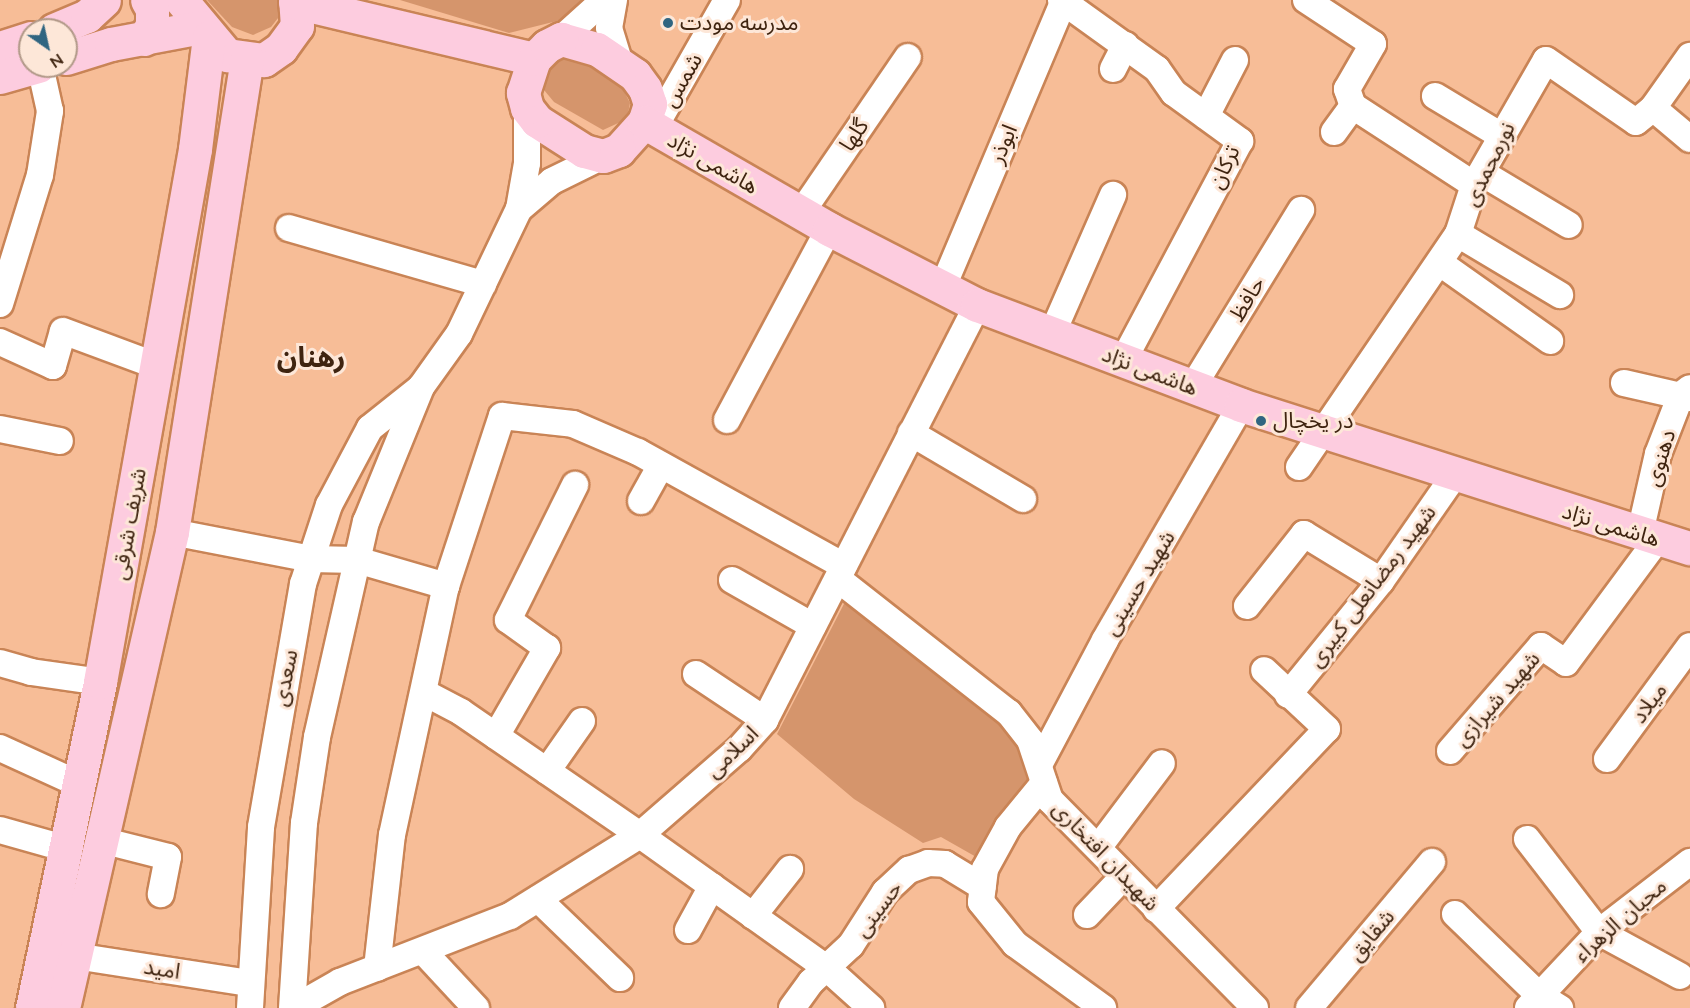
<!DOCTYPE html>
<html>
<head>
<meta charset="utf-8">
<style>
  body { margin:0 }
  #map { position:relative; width:1690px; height:1008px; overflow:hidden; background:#f7bd97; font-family:Mulish,"Noto Sans Arabic",sans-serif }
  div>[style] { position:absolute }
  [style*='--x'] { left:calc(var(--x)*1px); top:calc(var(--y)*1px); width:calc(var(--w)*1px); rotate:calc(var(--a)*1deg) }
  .green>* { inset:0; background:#d5956c }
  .roads { filter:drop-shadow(2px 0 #c98456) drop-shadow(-2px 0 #c98456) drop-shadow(0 2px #c98456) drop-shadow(0 -2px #c98456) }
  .minor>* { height:26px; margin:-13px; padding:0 13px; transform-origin:13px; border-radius:13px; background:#fff }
  .major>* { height:33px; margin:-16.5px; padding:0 16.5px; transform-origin:16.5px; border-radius:16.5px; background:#fdccdf }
  .dots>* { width:16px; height:16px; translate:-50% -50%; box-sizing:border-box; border:3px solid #fde7d8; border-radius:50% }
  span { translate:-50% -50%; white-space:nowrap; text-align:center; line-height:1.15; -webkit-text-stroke:6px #fde7d8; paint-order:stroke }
  .poi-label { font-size:22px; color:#3f2410 }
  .left { translate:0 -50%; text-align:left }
  .street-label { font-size:22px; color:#3f2410 }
  .district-label { font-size:28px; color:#3f2410; font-weight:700 }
  .north { position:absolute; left:18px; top:18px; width:60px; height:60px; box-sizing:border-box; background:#fde7d8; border:2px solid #b19988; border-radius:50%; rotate:146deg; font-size:16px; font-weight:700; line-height:24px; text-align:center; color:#3f2410 }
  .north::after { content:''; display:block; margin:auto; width:21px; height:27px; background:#306581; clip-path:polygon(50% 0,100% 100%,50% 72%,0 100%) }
</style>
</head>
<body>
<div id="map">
  <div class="green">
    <i style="clip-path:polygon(207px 0,280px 0,282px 13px,271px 27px,253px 35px,232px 27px)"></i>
    <i style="clip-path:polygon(400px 0,587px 0,581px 15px,509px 33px)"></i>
    <i style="clip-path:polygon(566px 54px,582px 57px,623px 89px,630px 103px,627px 119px,603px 130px,554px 102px,544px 90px,545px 75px,551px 60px)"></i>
    <i style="clip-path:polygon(847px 598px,914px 656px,994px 717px,1025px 755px,1030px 775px,978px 858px,941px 837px,923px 843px,854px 799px,777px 734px)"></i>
  </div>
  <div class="roads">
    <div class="minor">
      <i style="--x:614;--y:0;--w:28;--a:100"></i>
      <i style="--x:609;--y:28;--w:38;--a:73"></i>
      <i style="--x:1061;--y:0;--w:118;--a:35.7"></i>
      <i style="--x:1157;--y:69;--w:29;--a:55"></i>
      <i style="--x:1174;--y:93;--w:82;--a:36"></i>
      <i style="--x:1240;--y:141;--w:249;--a:118"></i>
      <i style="--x:1306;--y:0;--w:80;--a:33.3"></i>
      <i style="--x:1373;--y:44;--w:52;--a:120"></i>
      <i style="--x:1347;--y:89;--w:18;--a:71"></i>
      <i style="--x:1353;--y:106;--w:145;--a:33.1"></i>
      <i style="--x:561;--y:39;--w:58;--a:-42.2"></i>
      <i style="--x:1113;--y:69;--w:27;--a:-63"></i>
      <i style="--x:1435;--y:96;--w:76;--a:31"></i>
      <i style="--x:1653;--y:108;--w:48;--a:40"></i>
      <i style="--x:1206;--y:116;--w:63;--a:-62.6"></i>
      <i style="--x:654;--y:128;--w:147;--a:-60.3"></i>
      <i style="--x:1334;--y:132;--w:32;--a:-54"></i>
      <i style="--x:1482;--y:173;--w:101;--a:30.9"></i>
      <i style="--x:519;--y:209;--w:43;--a:-40.3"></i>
      <i style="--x:552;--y:181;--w:57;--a:-26.1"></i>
      <i style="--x:801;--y:213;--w:189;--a:-55.6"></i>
      <i style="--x:289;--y:228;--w:202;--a:16.1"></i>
      <i style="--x:1458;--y:234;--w:119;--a:30.9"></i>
      <i style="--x:1440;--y:263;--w:135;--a:35.3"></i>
      <i style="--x:942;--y:289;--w:314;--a:-67.1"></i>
      <i style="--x:0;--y:304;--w:135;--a:-72.8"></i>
      <i style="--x:40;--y:175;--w:65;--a:-81.1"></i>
      <i style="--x:50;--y:111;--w:46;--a:-102.5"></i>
      <i style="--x:1052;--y:334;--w:152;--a:-66.3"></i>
      <i style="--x:0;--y:342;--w:58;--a:24.4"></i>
      <i style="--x:53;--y:366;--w:36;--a:-74"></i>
      <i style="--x:63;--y:331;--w:100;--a:20.4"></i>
      <i style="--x:1624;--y:383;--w:68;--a:12.8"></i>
      <i style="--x:1192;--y:388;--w:209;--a:-58.5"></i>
      <i style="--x:727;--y:420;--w:217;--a:-61.9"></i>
      <i style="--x:0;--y:429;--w:61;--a:11.3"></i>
      <i style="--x:911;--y:433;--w:130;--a:30.5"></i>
      <i style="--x:1299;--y:467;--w:282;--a:-55.7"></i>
      <i style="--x:1458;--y:234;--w:52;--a:-71.9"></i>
      <i style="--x:1474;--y:185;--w:144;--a:-60.1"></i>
      <i style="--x:1546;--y:60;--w:109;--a:34.6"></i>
      <i style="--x:1636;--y:122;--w:22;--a:-39"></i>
      <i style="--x:1653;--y:108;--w:64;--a:-54.6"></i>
      <i style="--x:641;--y:501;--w:41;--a:-60.9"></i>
      <i style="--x:172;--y:532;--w:142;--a:11"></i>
      <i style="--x:311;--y:559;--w:46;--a:1.2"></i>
      <i style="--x:357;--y:560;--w:93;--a:16.3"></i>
      <i style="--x:1640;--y:533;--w:81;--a:-77.2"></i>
      <i style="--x:1658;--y:454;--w:63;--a:-68.7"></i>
      <i style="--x:1681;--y:395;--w:11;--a:-38"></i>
      <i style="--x:838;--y:579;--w:217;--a:38.1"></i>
      <i style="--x:1009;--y:713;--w:34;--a:52"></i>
      <i style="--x:1030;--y:740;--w:63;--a:71.6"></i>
      <i style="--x:1050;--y:800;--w:292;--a:45.4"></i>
      <i style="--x:732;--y:580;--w:93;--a:29.6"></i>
      <i style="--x:1247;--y:606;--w:92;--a:-51.6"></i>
      <i style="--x:1304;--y:534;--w:90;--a:31.4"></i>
      <i style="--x:0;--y:663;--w:32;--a:16"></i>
      <i style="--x:31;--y:672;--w:70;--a:8.2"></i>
      <i style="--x:696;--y:674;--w:83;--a:33.7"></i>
      <i style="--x:425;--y:693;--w:41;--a:27.8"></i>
      <i style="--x:461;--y:712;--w:217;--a:34.5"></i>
      <i style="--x:640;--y:835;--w:232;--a:35.5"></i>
      <i style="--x:829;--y:970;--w:57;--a:42.1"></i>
      <i style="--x:1288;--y:695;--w:147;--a:-50.8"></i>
      <i style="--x:1381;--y:581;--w:128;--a:-55.2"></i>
      <i style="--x:496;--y:736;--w:102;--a:-59.9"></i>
      <i style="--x:547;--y:648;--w:48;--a:-144.3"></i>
      <i style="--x:508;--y:620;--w:151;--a:-63.6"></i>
      <i style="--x:0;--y:748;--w:89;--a:24.6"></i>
      <i style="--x:1450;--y:751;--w:139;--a:-49.1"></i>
      <i style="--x:1541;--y:646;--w:30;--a:34"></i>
      <i style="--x:1566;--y:663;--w:153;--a:-53.5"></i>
      <i style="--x:1607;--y:759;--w:140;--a:-53.7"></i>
      <i style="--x:1040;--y:763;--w:139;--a:-62.1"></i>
      <i style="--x:1105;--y:640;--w:272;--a:-59.9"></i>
      <i style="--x:547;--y:771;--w:61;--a:-55"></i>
      <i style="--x:1044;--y:783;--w:57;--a:129.3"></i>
      <i style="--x:1008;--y:827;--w:48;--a:118.7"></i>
      <i style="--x:985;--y:869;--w:33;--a:97"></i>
      <i style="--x:981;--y:902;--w:54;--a:51"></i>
      <i style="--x:1015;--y:944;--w:109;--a:36"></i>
      <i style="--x:0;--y:830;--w:70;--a:15.8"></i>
      <i style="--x:1527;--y:839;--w:118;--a:52.3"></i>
      <i style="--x:1599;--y:932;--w:92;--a:28.5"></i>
      <i style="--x:101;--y:840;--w:69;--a:14.2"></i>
      <i style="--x:168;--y:857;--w:38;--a:101"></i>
      <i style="--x:1098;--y:848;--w:106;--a:-53"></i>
      <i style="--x:538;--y:899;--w:114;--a:43.9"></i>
      <i style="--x:1156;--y:909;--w:248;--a:-46.5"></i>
      <i style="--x:1327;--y:729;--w:86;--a:-136.9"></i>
      <i style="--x:1455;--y:914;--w:117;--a:44"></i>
      <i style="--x:1539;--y:995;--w:25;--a:32"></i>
      <i style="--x:1087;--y:915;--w:54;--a:-46.5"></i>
      <i style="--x:753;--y:916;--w:60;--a:-51.8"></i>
      <i style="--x:688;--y:930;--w:50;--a:-61.4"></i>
      <i style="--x:423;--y:951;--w:78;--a:47.1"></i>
      <i style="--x:75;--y:956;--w:177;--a:8.8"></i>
      <i style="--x:377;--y:968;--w:134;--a:-83.6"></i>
      <i style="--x:392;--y:835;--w:255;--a:-77.8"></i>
      <i style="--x:446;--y:586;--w:179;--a:-71.8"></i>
      <i style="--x:502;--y:416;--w:71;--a:6.4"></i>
      <i style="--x:573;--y:424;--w:71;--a:23.3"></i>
      <i style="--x:638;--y:452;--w:235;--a:29"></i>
      <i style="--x:250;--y:1008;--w:181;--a:-86.5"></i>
      <i style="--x:261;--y:827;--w:247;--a:-80.2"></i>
      <i style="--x:303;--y:584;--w:83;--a:-71.8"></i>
      <i style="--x:329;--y:505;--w:87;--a:-62"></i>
      <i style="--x:370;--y:428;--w:63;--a:-38.5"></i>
      <i style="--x:292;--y:1008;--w:185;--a:-86.3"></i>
      <i style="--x:304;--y:823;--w:87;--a:-81.4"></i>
      <i style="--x:317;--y:737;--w:221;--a:-77.2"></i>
      <i style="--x:366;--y:522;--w:146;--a:-67.8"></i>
      <i style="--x:421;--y:387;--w:65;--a:-54.4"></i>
      <i style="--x:459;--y:334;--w:139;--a:-64.4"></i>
      <i style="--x:519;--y:209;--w:47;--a:-80.1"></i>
      <i style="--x:527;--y:163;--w:55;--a:-90"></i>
      <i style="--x:294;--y:1008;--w:53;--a:-29.5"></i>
      <i style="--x:340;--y:982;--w:182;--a:-21.2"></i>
      <i style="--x:510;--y:916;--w:153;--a:-31.9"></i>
      <i style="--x:640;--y:835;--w:131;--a:-41"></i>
      <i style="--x:739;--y:749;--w:39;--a:-48"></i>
      <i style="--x:765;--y:720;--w:466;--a:-62.9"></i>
      <i style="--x:792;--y:1008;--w:32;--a:-54"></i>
      <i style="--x:811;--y:982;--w:54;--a:-42.8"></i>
      <i style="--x:851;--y:945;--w:63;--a:-57.3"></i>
      <i style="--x:885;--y:892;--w:33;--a:-43"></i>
      <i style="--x:909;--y:870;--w:20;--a:-20"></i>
      <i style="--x:928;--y:863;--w:17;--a:3"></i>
      <i style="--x:945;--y:864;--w:44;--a:31.2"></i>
      <i style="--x:1309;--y:1008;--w:191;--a:-49.9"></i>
      <i style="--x:1528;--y:1008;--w:104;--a:-46.9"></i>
      <i style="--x:1599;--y:932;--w:115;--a:-37.6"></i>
    </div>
    <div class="major">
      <i style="--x:181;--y:0;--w:72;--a:50.1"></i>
      <i style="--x:227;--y:55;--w:37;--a:8"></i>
      <i style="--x:264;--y:60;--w:21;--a:-35"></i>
      <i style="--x:281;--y:48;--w:27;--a:-54"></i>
      <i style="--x:297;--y:26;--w:26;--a:-94"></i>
      <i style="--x:295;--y:2;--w:246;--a:13.4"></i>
      <i style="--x:54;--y:30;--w:36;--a:-23"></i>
      <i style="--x:87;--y:16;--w:23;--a:-43"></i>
      <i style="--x:144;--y:39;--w:16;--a:-60"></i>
      <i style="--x:152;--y:25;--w:16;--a:-90"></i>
      <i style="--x:152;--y:9;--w:10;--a:-119"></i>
      <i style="--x:561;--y:39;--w:37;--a:16"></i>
      <i style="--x:597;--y:49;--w:46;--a:34.4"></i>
      <i style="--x:635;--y:75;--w:17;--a:54"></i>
      <i style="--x:645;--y:89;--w:16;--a:72"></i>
      <i style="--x:650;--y:104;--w:19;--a:108"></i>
      <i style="--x:644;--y:122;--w:38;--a:132"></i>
      <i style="--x:619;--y:150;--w:17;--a:159"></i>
      <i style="--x:603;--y:156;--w:20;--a:-165"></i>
      <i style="--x:584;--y:151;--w:56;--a:-147.4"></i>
      <i style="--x:537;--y:121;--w:16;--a:-128"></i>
      <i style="--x:527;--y:108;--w:16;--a:-105"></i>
      <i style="--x:523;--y:93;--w:36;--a:-72"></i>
      <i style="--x:534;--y:59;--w:18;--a:-45"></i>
      <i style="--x:547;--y:46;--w:16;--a:-27"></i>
      <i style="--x:0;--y:48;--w:32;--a:-18"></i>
      <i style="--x:66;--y:58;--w:47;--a:-17.3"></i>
      <i style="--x:111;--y:44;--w:92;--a:-10.7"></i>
      <i style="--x:0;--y:77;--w:40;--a:-16"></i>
      <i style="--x:644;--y:122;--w:214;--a:30"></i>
      <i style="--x:829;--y:229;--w:166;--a:27.2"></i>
      <i style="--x:977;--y:305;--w:282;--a:20.7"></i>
      <i style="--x:1241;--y:405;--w:471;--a:17.7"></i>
      <i style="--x:32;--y:1008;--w:333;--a:-78.2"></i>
      <i style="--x:100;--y:682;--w:541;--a:-79.89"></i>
      <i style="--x:195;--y:149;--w:113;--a:-82.9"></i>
      <i style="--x:63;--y:1008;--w:488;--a:-77.1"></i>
      <i style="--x:172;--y:532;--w:479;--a:-81"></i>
    </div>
  </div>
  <div class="dots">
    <i style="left:668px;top:23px;background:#306581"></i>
    <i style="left:1261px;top:421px;background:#306581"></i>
  </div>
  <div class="poi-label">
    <span class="left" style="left:680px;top:23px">مدرسه مودت</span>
    <span class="left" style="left:1273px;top:421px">در یخچال</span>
  </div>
  <div class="street-label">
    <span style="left:682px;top:80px;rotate:-60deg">شمس</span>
    <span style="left:854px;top:135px;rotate:-56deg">گلها</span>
    <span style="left:1003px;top:144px;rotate:-67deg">ابوذر</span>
    <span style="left:713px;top:163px;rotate:30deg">هاشمی نژاد</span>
    <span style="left:1489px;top:164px;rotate:-64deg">نورمحمدی</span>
    <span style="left:1224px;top:167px;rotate:-65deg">ترکان</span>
    <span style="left:1247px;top:299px;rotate:-59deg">حافظ</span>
    <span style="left:1150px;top:371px;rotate:21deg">هاشمی نژاد</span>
    <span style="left:1660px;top:458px;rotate:-73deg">دهنوی</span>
    <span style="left:129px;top:524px;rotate:-80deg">شریف شرقی</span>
    <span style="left:1611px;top:525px;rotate:17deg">هاشمی نژاد</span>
    <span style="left:1139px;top:583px;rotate:-59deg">شهید حسینی</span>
    <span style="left:1372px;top:586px;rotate:-53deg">شهید رمضانعلی کبیری</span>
    <span style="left:285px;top:678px;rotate:-79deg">سعدی</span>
    <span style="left:1497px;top:699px;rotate:-49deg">شهید شیرازی</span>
    <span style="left:1649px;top:703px;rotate:-54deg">میلاد</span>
    <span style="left:732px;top:752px;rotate:-44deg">اسلامی</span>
    <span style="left:1106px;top:856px;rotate:46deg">شهیدان افتخاری</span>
    <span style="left:878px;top:909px;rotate:-53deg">حسینی</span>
    <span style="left:1620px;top:920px;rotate:-41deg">محبان الزهراء</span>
    <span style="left:1371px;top:935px;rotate:-50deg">شقایق</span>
    <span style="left:162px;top:969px;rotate:9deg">امید</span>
  </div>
  <div class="district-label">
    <span style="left:311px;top:357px">رهنان</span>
  </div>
  <div class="north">N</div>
</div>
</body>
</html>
